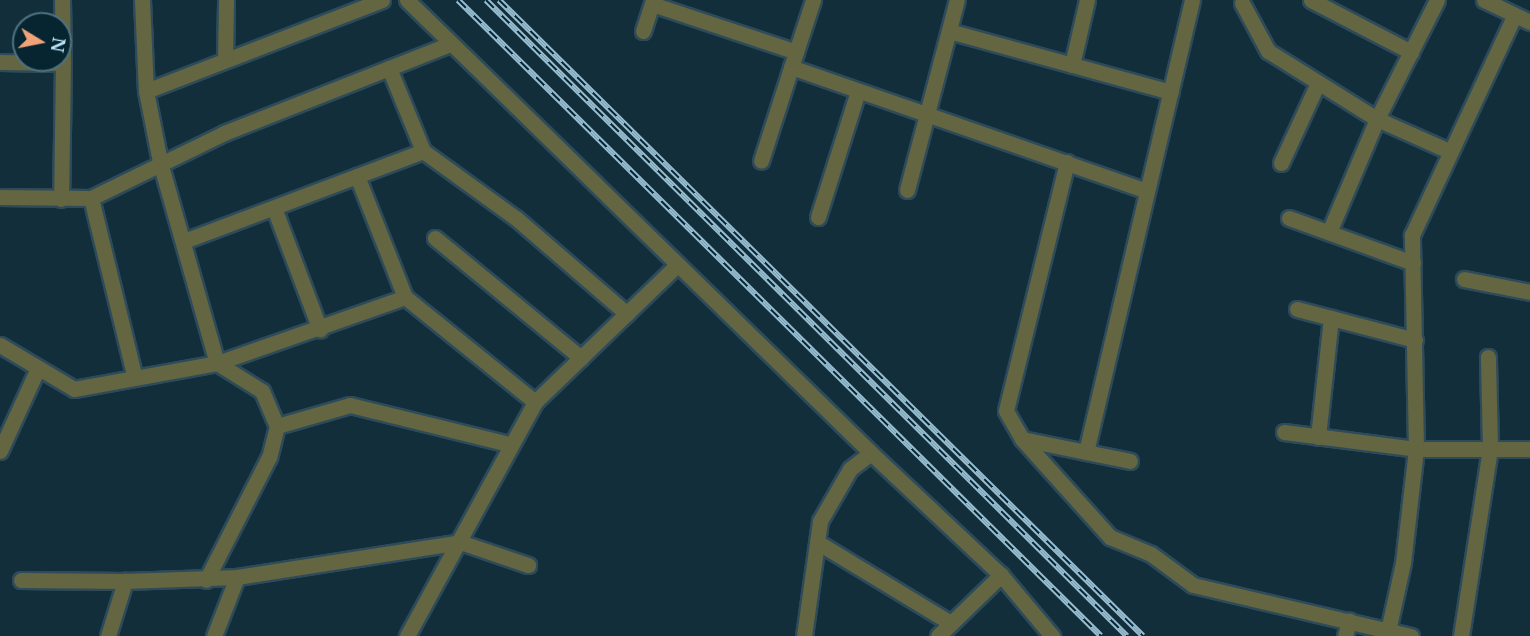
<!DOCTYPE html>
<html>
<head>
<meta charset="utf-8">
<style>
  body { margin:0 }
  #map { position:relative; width:1530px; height:636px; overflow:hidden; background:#122e3b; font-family:"Libre Baskerville",serif }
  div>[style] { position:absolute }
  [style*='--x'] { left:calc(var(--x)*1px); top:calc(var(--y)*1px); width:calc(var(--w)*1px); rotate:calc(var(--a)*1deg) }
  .roads { filter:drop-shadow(2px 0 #2d4b5a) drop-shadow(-2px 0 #2d4b5a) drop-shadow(0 2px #2d4b5a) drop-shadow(0 -2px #2d4b5a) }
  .minor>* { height:15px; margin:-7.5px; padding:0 7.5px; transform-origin:7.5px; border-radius:7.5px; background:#646541 }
  .rail>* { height:6px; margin-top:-3px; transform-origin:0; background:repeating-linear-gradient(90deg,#072431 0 11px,#97bdd0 0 22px); box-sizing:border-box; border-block:2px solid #97bdd0 }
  span { translate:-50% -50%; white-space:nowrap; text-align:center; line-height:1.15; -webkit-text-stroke:6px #072431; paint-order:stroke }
  .north { position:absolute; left:12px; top:12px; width:60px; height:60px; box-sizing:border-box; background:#072431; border:2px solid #4f7181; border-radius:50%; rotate:100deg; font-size:16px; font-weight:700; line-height:24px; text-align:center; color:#bce5fa }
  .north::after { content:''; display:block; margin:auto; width:21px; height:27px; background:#f0a279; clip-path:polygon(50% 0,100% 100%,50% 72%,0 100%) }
</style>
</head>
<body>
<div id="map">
  <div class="roads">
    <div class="minor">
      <i style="--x:62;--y:0;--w:63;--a:89.1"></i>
      <i style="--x:142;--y:0;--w:91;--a:87.5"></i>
      <i style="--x:146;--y:91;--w:72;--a:78.8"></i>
      <i style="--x:160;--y:162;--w:209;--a:74.2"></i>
      <i style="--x:217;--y:363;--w:53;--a:31.9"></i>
      <i style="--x:262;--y:391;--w:38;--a:67"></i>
      <i style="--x:277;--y:426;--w:32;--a:104"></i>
      <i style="--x:269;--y:457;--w:138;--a:117.1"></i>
      <i style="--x:407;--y:0;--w:648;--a:44.31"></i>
      <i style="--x:871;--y:453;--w:26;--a:143"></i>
      <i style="--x:850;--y:469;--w:60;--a:120"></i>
      <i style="--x:820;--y:521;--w:116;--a:97.9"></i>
      <i style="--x:1311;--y:0;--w:113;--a:27.5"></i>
      <i style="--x:1437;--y:0;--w:133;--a:116.8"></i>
      <i style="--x:1377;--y:119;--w:79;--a:24"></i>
      <i style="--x:1484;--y:0;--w:51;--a:25.6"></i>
      <i style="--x:1242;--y:3;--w:55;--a:61.6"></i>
      <i style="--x:1268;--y:51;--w:128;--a:32"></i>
      <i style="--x:1377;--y:119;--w:123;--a:113"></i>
      <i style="--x:652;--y:4;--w:152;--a:18.4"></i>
      <i style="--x:796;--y:52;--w:114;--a:107.8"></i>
      <i style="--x:643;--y:31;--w:33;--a:-72"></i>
      <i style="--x:949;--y:31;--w:230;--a:15.4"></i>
      <i style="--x:796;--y:52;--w:55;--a:-71.9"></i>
      <i style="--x:225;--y:60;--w:60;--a:-89"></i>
      <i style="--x:0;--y:62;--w:63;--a:0.9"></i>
      <i style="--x:63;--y:63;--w:136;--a:90.8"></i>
      <i style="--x:1072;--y:65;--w:67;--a:-77"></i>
      <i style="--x:791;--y:67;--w:377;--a:19.2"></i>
      <i style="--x:389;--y:68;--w:90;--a:67.7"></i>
      <i style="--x:146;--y:91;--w:253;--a:-21.1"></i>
      <i style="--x:1067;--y:162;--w:256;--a:103.8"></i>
      <i style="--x:1006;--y:411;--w:32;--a:60"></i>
      <i style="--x:1022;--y:439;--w:110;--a:11.5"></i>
      <i style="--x:1281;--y:163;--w:86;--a:-65.2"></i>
      <i style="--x:357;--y:176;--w:130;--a:68.4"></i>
      <i style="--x:907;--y:190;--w:196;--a:-75.3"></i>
      <i style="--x:0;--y:197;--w:91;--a:0.6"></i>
      <i style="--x:91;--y:198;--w:148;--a:-26"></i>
      <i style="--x:224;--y:133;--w:243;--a:-21.5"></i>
      <i style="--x:91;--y:198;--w:185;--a:76.3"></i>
      <i style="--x:274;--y:208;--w:130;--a:69.3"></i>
      <i style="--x:818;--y:217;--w:132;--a:-72.4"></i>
      <i style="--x:1289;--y:218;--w:132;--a:19.9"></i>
      <i style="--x:435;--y:238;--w:189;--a:39.4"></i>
      <i style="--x:184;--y:241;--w:255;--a:-20.6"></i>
      <i style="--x:423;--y:151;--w:116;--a:35.9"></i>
      <i style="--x:517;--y:219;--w:145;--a:40.8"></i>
      <i style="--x:1464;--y:279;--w:67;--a:11.1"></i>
      <i style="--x:1297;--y:309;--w:122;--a:14.7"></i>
      <i style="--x:0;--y:345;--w:86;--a:30.7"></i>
      <i style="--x:74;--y:389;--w:145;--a:-10.3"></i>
      <i style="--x:217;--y:363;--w:199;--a:-19.3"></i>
      <i style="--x:405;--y:297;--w:167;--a:38.9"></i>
      <i style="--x:277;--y:426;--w:76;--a:-16"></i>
      <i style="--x:350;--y:405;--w:164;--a:13.8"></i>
      <i style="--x:1284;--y:432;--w:133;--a:7.3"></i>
      <i style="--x:1416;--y:449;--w:114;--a:0"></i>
      <i style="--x:1318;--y:437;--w:120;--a:-83.8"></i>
      <i style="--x:1022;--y:439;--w:132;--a:48.1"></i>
      <i style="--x:1110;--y:537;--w:44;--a:22.5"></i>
      <i style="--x:1151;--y:554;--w:52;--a:36.4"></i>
      <i style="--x:1193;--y:585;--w:224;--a:13.2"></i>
      <i style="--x:0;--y:451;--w:89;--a:-65.4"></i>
      <i style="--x:1086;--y:452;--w:464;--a:-76.8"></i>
      <i style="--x:871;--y:453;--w:178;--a:43.2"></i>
      <i style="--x:1001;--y:575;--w:80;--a:50.1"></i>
      <i style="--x:817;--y:542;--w:157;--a:31.2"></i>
      <i style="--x:21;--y:580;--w:104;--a:0.6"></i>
      <i style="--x:1388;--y:631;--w:70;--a:-77.6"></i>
      <i style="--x:1403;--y:563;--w:115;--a:-83.5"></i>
      <i style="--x:1416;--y:449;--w:214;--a:-91.1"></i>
      <i style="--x:1412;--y:235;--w:242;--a:-65"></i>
      <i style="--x:108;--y:636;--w:58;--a:-72.8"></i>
      <i style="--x:125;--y:581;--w:112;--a:-2"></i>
      <i style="--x:237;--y:577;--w:226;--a:-8.9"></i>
      <i style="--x:460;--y:542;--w:72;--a:18.7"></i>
      <i style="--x:214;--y:636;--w:63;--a:-68.7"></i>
      <i style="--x:407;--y:636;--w:267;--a:-61.3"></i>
      <i style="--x:535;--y:402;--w:194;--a:-44"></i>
      <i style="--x:938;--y:636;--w:88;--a:-44.1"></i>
      <i style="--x:1345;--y:636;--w:16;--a:-75"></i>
      <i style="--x:1461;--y:636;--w:190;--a:-81.2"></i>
      <i style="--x:1490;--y:448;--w:91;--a:-91.3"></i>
    </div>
  </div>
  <div class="rail">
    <i style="--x:458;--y:0;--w:904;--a:44.69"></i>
    <i style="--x:486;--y:0;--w:903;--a:44.78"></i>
    <i style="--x:499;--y:0;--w:905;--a:44.64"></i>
  </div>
  <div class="north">N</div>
</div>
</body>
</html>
